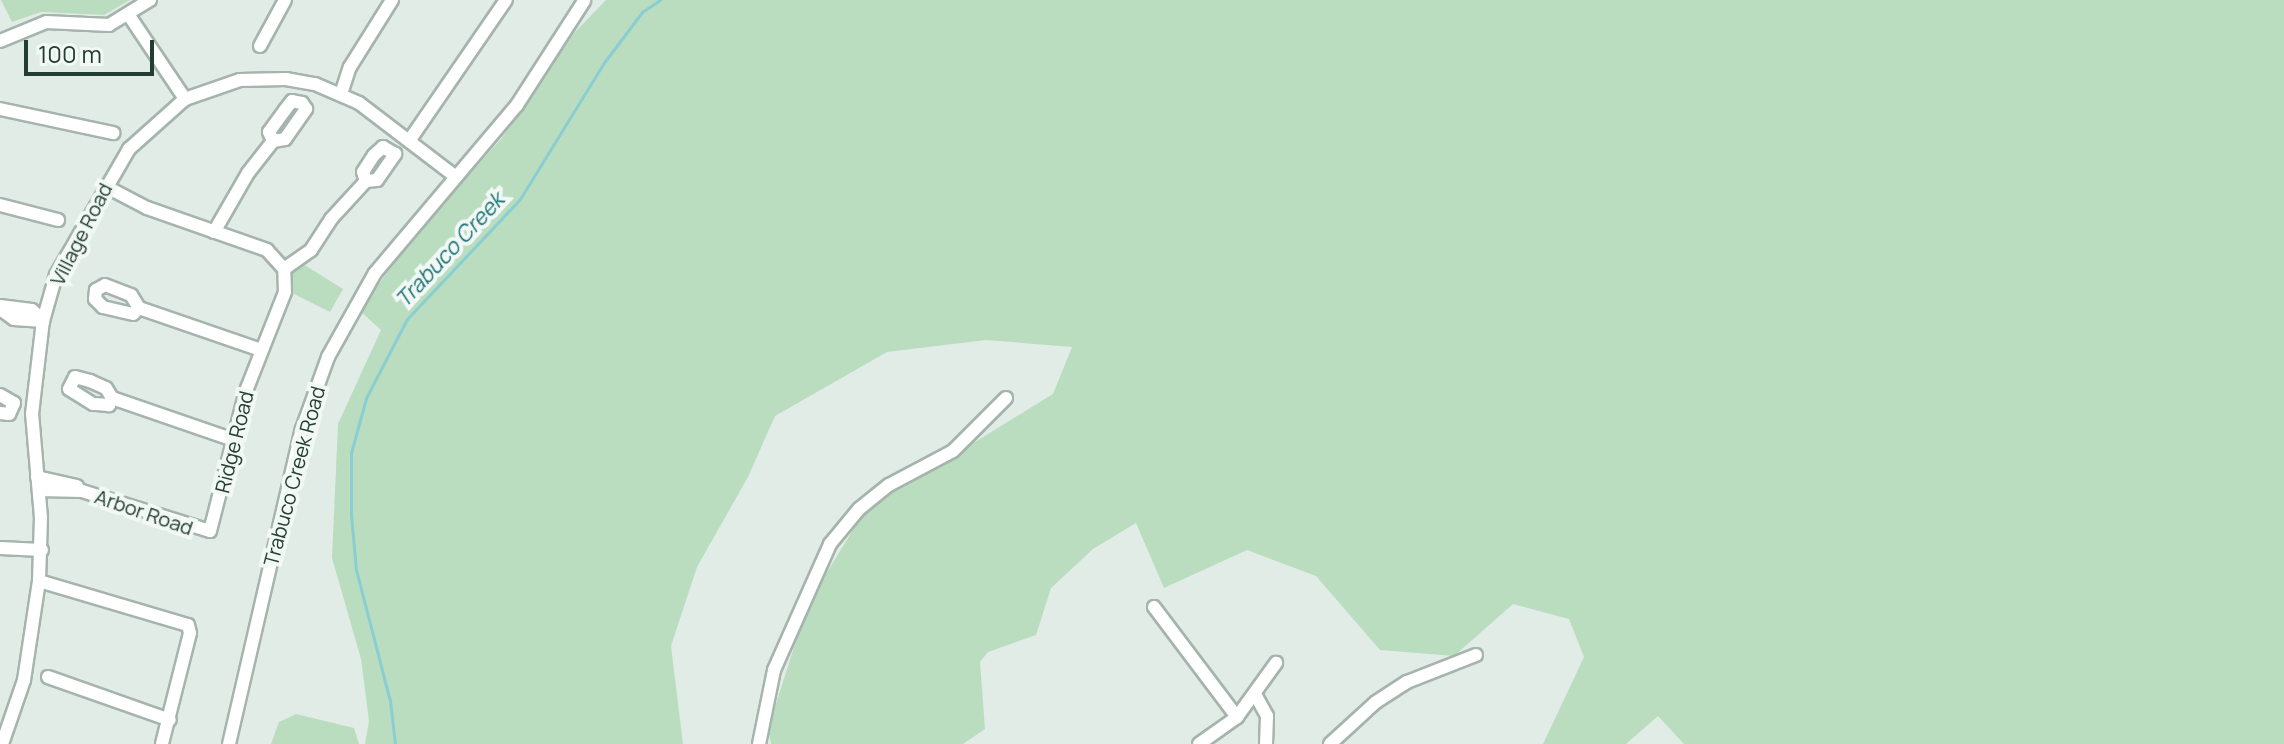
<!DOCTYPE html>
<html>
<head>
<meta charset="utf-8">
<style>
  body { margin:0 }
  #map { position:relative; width:2284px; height:744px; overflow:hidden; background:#e2ece6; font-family:Manrope,sans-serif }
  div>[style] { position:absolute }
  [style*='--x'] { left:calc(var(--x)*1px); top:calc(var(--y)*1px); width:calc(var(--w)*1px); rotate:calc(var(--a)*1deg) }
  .green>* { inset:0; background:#baddc0 }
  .stream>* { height:3px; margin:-1.5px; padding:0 1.5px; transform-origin:1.5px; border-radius:1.5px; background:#8aced1 }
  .roads { filter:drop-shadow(2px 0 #a5b4ac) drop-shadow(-2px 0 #a5b4ac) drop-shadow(0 2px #a5b4ac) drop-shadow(0 -2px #a5b4ac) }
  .minor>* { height:12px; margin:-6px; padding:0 6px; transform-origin:6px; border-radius:6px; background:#fff }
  span { translate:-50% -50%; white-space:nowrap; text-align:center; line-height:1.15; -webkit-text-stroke:8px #f2f8f4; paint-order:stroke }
  .street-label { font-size:20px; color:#223d32 }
  .water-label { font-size:22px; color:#1c7378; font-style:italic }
  .scale { position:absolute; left:24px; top:40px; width:130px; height:36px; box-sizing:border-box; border:4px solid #223d32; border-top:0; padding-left:10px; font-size:24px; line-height:28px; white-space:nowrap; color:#223d32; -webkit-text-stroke:6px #f2f8f4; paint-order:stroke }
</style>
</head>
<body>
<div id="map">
  <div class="green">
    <i style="clip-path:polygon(1px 0,130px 0,104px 15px,41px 12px,12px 22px)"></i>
    <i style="clip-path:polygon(606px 0,2284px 0,2284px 744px,1684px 744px,1658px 716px,1626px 744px,1543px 744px,1584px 657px,1569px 619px,1513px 604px,1454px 656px,1380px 650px,1316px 576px,1247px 550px,1164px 588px,1136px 523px,1093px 549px,1051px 588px,1036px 635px,988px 652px,980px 662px,985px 729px,963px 744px,771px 744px,768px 729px,808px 603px,872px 499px,928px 471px,1053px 394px,1072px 347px,986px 340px,887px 352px,775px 416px,748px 477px,697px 567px,671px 646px,683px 744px,365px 744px,369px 721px,361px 659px,332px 558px,338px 424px,381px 330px,360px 311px,405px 247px,501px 139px,574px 33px)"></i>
    <i style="clip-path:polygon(303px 264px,343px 289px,330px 312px,292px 293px,292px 273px)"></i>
    <i style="clip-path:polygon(296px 714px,354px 728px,359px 744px,271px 744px,279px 722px)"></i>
  </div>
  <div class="stream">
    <i style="--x:395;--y:744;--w:43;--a:-96.6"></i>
    <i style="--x:390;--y:701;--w:135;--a:-104.5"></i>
    <i style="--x:356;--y:570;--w:55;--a:-95.2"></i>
    <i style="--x:351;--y:515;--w:62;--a:-90"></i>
    <i style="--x:351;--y:453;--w:57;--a:-74.7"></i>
    <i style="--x:366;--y:398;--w:89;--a:-62.6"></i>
    <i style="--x:407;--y:319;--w:165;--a:-46.7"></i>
    <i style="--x:520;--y:199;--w:158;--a:-58.4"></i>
    <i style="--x:603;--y:64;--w:65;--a:-53.1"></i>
    <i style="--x:642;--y:12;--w:22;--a:-34"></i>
  </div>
  <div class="roads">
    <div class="minor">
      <i style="--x:130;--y:17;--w:99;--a:56.1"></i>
      <i style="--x:0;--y:41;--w:50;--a:-22.4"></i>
      <i style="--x:46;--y:22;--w:63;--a:2.7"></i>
      <i style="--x:109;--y:25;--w:48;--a:-31.4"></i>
      <i style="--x:260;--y:46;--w:52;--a:-61.5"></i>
      <i style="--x:341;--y:94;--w:28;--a:-72"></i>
      <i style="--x:350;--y:67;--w:79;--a:-57.9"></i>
      <i style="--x:0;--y:109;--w:116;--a:12"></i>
      <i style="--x:409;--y:141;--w:171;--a:-55.5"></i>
      <i style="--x:0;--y:205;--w:60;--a:14.5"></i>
      <i style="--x:214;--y:232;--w:68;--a:-60"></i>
      <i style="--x:248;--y:173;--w:41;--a:-52"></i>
      <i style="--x:273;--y:141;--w:12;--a:-9"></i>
      <i style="--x:285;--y:139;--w:37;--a:-55"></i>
      <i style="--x:306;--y:109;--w:7;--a:-124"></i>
      <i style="--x:302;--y:103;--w:10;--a:-169"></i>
      <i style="--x:292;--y:101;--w:11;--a:128"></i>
      <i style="--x:285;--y:110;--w:27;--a:126"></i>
      <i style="--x:269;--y:132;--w:10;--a:66"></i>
      <i style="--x:284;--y:269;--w:33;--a:-35"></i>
      <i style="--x:311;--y:250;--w:37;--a:-57"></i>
      <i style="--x:331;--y:219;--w:52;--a:-47.4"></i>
      <i style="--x:366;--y:181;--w:11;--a:-5"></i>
      <i style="--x:377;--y:180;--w:32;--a:-55"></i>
      <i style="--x:395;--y:154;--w:14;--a:-150"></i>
      <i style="--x:383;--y:147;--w:12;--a:138"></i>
      <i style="--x:374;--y:155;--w:20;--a:123"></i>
      <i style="--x:363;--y:172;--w:9;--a:72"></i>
      <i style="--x:0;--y:306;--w:32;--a:7"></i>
      <i style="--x:32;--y:310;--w:16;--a:45"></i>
      <i style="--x:139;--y:308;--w:8;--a:135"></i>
      <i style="--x:133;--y:314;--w:31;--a:-167"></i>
      <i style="--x:103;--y:307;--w:11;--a:-135"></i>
      <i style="--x:95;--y:299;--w:9;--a:-84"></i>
      <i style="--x:96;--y:290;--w:10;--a:-29"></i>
      <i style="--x:105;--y:285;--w:28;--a:21"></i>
      <i style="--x:131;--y:295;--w:15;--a:58"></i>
      <i style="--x:139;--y:308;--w:129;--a:19"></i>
      <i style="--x:0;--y:309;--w:17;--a:36"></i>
      <i style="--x:14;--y:319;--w:29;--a:4"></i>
      <i style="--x:0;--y:395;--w:16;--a:30"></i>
      <i style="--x:14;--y:403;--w:12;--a:114"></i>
      <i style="--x:9;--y:414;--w:9;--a:-174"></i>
      <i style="--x:112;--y:398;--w:8;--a:113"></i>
      <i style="--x:109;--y:405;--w:16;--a:-176"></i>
      <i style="--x:93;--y:404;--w:28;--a:-148"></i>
      <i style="--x:69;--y:389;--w:13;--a:-63"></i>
      <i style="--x:75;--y:377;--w:16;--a:15"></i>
      <i style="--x:90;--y:381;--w:17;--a:24"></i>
      <i style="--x:106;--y:388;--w:12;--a:59"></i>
      <i style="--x:112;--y:398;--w:129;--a:19"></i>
      <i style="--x:37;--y:477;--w:41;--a:12.7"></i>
      <i style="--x:39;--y:490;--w:43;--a:1.3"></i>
      <i style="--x:82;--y:491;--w:134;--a:17.4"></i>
      <i style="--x:210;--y:531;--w:145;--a:-75.6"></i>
      <i style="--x:246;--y:391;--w:106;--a:-68.5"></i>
      <i style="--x:285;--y:292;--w:23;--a:-92"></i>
      <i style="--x:284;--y:269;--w:25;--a:-132"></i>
      <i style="--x:267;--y:250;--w:127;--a:-160.7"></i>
      <i style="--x:147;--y:208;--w:47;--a:-152.4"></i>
      <i style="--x:0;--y:548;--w:42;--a:2.7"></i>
      <i style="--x:39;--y:581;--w:155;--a:16.5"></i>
      <i style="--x:188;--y:625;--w:8;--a:76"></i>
      <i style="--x:190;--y:633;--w:114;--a:104.2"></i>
      <i style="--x:1154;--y:607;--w:138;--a:53"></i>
      <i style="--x:48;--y:677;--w:129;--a:19.4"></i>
      <i style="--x:1256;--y:696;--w:23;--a:61"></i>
      <i style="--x:1267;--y:716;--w:28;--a:92"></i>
      <i style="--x:2;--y:744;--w:68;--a:-71"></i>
      <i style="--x:24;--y:680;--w:100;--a:-81.4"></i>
      <i style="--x:39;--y:581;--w:63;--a:-88.2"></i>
      <i style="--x:41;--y:518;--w:104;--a:-94.9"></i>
      <i style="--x:32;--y:414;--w:94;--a:-83.3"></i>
      <i style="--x:43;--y:321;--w:48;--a:-74.2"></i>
      <i style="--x:56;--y:275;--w:146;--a:-59.9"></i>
      <i style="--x:129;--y:149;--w:75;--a:-41.8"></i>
      <i style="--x:185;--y:99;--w:58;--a:-19.1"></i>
      <i style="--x:240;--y:80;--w:46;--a:-1.2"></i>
      <i style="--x:286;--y:79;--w:29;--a:10"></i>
      <i style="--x:315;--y:84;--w:48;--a:23.4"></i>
      <i style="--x:359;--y:103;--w:122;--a:37.3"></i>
      <i style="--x:229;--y:744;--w:323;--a:-77"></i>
      <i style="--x:302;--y:429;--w:77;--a:-70.1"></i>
      <i style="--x:328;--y:357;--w:96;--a:-60.8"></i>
      <i style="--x:375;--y:273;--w:220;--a:-49.8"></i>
      <i style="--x:517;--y:105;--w:124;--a:-57.2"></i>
      <i style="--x:759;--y:744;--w:76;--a:-78.5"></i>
      <i style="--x:774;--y:670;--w:138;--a:-66"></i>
      <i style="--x:830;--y:544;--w:45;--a:-50.4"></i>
      <i style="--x:859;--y:509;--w:38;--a:-39"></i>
      <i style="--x:889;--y:485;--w:72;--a:-28"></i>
      <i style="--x:953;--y:451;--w:75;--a:-45"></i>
      <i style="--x:1199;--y:744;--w:47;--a:-35.4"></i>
      <i style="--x:1237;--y:717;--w:67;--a:-54.2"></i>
      <i style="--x:1330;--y:744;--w:62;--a:-42.4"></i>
      <i style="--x:1376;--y:702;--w:37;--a:-33"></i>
      <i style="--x:1407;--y:682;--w:74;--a:-21.4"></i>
    </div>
  </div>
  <div class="street-label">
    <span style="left:81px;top:234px;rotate:-63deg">Village Road</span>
    <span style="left:234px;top:442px;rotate:-76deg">Ridge Road</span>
    <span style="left:294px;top:476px;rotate:-75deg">Trabuco Creek Road</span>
    <span style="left:144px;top:512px;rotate:19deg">Arbor Road</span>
  </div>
  <div class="water-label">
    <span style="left:450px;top:250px;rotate:-47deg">Trabuco Creek</span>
  </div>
  <div class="scale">100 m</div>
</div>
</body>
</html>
